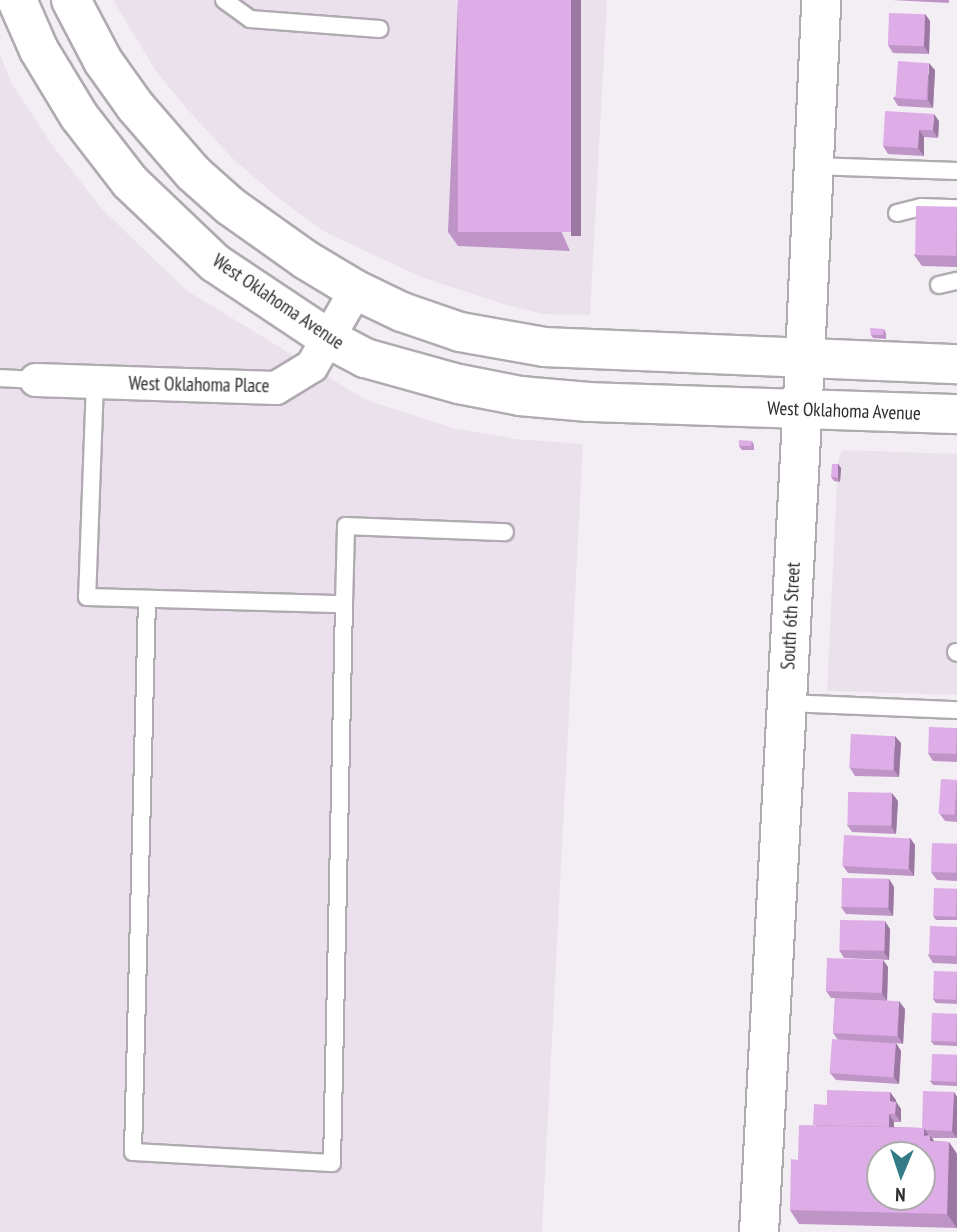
<!DOCTYPE html>
<html>
<head>
<meta charset="utf-8">
<style>
  body { margin:0 }
  #map { position:relative; width:957px; height:1232px; overflow:hidden; background:#f3eef4; font-family:"PT Sans Narrow",sans-serif }
  div>[style] { position:absolute }
  [style*='--x'] { left:calc(var(--x)*1px); top:calc(var(--y)*1px); width:calc(var(--w)*1px); rotate:calc(var(--a)*1deg) }
  .built>* { inset:0; background:#ebe1ed }
  .roads { filter:drop-shadow(2px 0 #b0abb1) drop-shadow(-2px 0 #b0abb1) drop-shadow(0 2px #b0abb1) drop-shadow(0 -2px #b0abb1) }
  .lane>* { height:16px; margin:-8px; padding:0 8px; transform-origin:8px; border-radius:8px; background:#fff }
  .street>* { height:32px; margin:-16px; padding:0 16px; transform-origin:16px; border-radius:16px; background:#fff }
  .secondary>* { height:38px; margin:-19px; padding:0 19px; transform-origin:19px; border-radius:19px; background:#fff }
  .wall>* { inset:0; background:#bf94c6 }
  .shaded-wall>* { inset:0; background:#9b78a1; transform-origin:0 0 }
  .building>* { inset:0; background:#deace6; transform-origin:0 0 }
  span { translate:-50% -50%; white-space:nowrap; text-align:center; line-height:1.15; -webkit-text-stroke:7px #fff; paint-order:stroke }
  .street-label { font-size:19px; color:#2e2c2e }
  .north { position:absolute; left:866px; top:1141px; width:70px; height:70px; box-sizing:border-box; background:#fff; border:2px solid #ababab; border-radius:50%; rotate:182deg; font-size:19px; font-weight:700; line-height:28px; text-align:center; color:#2e2c2e }
  .north::after { content:''; display:block; margin:auto; width:24px; height:32px; background:#347a87; clip-path:polygon(50% 0,100% 100%,50% 72%,0 100%) }
</style>
</head>
<body>
<div id="map">
  <div class="built">
    <i style="clip-path:polygon(113px 0,607px 0,590px 315px,542px 314px,503px 304px,421px 277px,325px 232px,278px 198px,232px 158px,186px 108px,156px 71px)"></i>
    <i style="clip-path:polygon(0 54px,11px 82px,50px 142px,101px 208px,186px 290px,366px 400px,453px 428px,515px 439px,583px 444px,542px 1232px,0 1232px)"></i>
    <i style="clip-path:polygon(842px 450px,957px 454px,957px 695px,827px 691px,838px 461px)"></i>
  </div>
  <div class="roads">
    <div class="lane">
      <i style="--x:224;--y:0;--w:32;--a:36"></i>
      <i style="--x:250;--y:19;--w:130;--a:4.4"></i>
      <i style="--x:813;--y:166;--w:144;--a:2"></i>
      <i style="--x:897;--y:213;--w:25;--a:-14"></i>
      <i style="--x:921;--y:207;--w:36;--a:2"></i>
      <i style="--x:939;--y:285;--w:18;--a:-13"></i>
      <i style="--x:0;--y:378;--w:36;--a:3"></i>
      <i style="--x:95;--y:382;--w:215;--a:92.1"></i>
      <i style="--x:87;--y:597;--w:257;--a:1.6"></i>
      <i style="--x:344;--y:604;--w:78;--a:-88.5"></i>
      <i style="--x:346;--y:526;--w:159;--a:2.2"></i>
      <i style="--x:147;--y:599;--w:553;--a:91.45"></i>
      <i style="--x:133;--y:1152;--w:199;--a:3.2"></i>
      <i style="--x:332;--y:1163;--w:559;--a:-88.77"></i>
      <i style="--x:956;--y:652;--w:1;--a:45"></i>
      <i style="--x:787;--y:703;--w:170;--a:2.4"></i>
    </div>
    <div class="street">
      <i style="--x:36;--y:380;--w:240;--a:1.9"></i>
      <i style="--x:276;--y:388;--w:42;--a:-31.4"></i>
      <i style="--x:312;--y:366;--w:88;--a:-59.9"></i>
    </div>
    <div class="secondary">
      <i style="--x:17;--y:0;--w:55;--a:66.3"></i>
      <i style="--x:39;--y:50;--w:77;--a:58.8"></i>
      <i style="--x:79;--y:116;--w:83;--a:52.3"></i>
      <i style="--x:130;--y:182;--w:117;--a:43.6"></i>
      <i style="--x:215;--y:263;--w:137;--a:33.7"></i>
      <i style="--x:329;--y:339;--w:41;--a:27.8"></i>
      <i style="--x:365;--y:358;--w:98;--a:15.5"></i>
      <i style="--x:459;--y:384;--w:62;--a:11.1"></i>
      <i style="--x:520;--y:396;--w:69;--a:5"></i>
      <i style="--x:589;--y:402;--w:368;--a:1.9"></i>
      <i style="--x:71;--y:0;--w:69;--a:62.3"></i>
      <i style="--x:103;--y:61;--w:55;--a:54.6"></i>
      <i style="--x:135;--y:106;--w:89;--a:49.1"></i>
      <i style="--x:193;--y:173;--w:50;--a:41.7"></i>
      <i style="--x:230;--y:206;--w:93;--a:35.4"></i>
      <i style="--x:306;--y:260;--w:58;--a:31"></i>
      <i style="--x:356;--y:290;--w:51;--a:25.6"></i>
      <i style="--x:402;--y:312;--w:61;--a:19"></i>
      <i style="--x:460;--y:332;--w:86;--a:10"></i>
      <i style="--x:545;--y:347;--w:412;--a:2.4"></i>
      <i style="--x:759;--y:1232;--w:874;--a:-86.98"></i>
      <i style="--x:805;--y:359;--w:359;--a:-87.4"></i>
    </div>
  </div>
  <div class="wall">
    <i style="clip-path:polygon(458px 0,570px 251px,458px 246px,448px 232px)"></i>
    <i style="clip-path:polygon(892px 0,949px 0,949px 3px)"></i>
    <i style="clip-path:polygon(925px 14px,930px 21px,929px 54px,893px 53px,888px 45px)"></i>
    <i style="clip-path:polygon(935px 70px,933px 108px,898px 106px,893px 98px)"></i>
    <i style="clip-path:polygon(939px 121px,938px 138px,924px 137px,924px 156px,888px 154px,883px 146px)"></i>
    <i style="clip-path:polygon(957px 207px,957px 267px,922px 266px,914px 255px)"></i>
    <i style="clip-path:polygon(884px 329px,886px 333px,886px 339px,873px 338px,871px 335px)"></i>
    <i style="clip-path:polygon(752px 441px,754px 445px,754px 450px,742px 450px,739px 446px)"></i>
    <i style="clip-path:polygon(838px 464px,841px 468px,840px 482px,834px 481px,831px 477px)"></i>
    <i style="clip-path:polygon(957px 728px,957px 762px,933px 761px,928px 753px)"></i>
    <i style="clip-path:polygon(901px 743px,899px 777px,855px 776px,850px 768px)"></i>
    <i style="clip-path:polygon(957px 780px,957px 822px,945px 821px,940px 814px)"></i>
    <i style="clip-path:polygon(898px 801px,896px 834px,852px 832px,847px 825px)"></i>
    <i style="clip-path:polygon(910px 838px,915px 845px,914px 876px,848px 873px,843px 866px)"></i>
    <i style="clip-path:polygon(957px 844px,957px 881px,937px 880px,931px 872px)"></i>
    <i style="clip-path:polygon(889px 879px,894px 887px,893px 916px,846px 914px,841px 907px)"></i>
    <i style="clip-path:polygon(957px 889px,957px 920px,936px 920px,933px 916px)"></i>
    <i style="clip-path:polygon(957px 927px,957px 964px,933px 963px,928px 955px)"></i>
    <i style="clip-path:polygon(890px 929px,889px 960px,844px 958px,839px 950px)"></i>
    <i style="clip-path:polygon(883px 960px,888px 967px,887px 1001px,905px 1009px,903px 1044px,896px 1043px,901px 1051px,899px 1084px,836px 1080px,830px 1073px,838px 1040px,833px 1033px,835px 998px,831px 998px,826px 991px)"></i>
    <i style="clip-path:polygon(957px 972px,957px 1004px,936px 1003px,933px 999px)"></i>
    <i style="clip-path:polygon(957px 1014px,957px 1046px,934px 1045px,931px 1041px)"></i>
    <i style="clip-path:polygon(957px 1055px,957px 1086px,933px 1085px,930px 1081px)"></i>
    <i style="clip-path:polygon(890px 1092px,901px 1109px,901px 1122px,894px 1122px,894px 1127px,922px 1128px,954px 1092px,957px 1097px,957px 1138px,932px 1138px,934px 1141px,949px 1142px,957px 1154px,957px 1228px,799px 1224px,790px 1210px,798px 1160px,827px 1105px)"></i>
  </div>
  <div class="shaded-wall">
    <i style="left:571px;top:0;width:10px;height:236px"></i>
    <i style="clip-path:polygon(925px 14px,930px 21px,929px 54px,924px 46px)"></i>
    <i style="clip-path:polygon(929px 63px,935px 70px,933px 108px,928px 100px)"></i>
    <i style="clip-path:polygon(934px 114px,939px 121px,938px 138px,933px 130px)"></i>
    <i style="clip-path:polygon(919px 130px,924px 137px,924px 156px,918px 148px)"></i>
    <i style="clip-path:polygon(838px 464px,841px 468px,840px 482px,838px 478px)"></i>
    <i style="clip-path:polygon(895px 736px,901px 743px,899px 777px,894px 770px)"></i>
    <i style="clip-path:polygon(892px 793px,898px 801px,896px 834px,891px 826px)"></i>
    <i style="clip-path:polygon(910px 838px,915px 845px,914px 876px,909px 868px)"></i>
    <i style="clip-path:polygon(889px 879px,894px 887px,893px 916px,888px 908px)"></i>
    <i style="clip-path:polygon(885px 921px,890px 929px,889px 960px,884px 952px)"></i>
    <i style="clip-path:polygon(883px 960px,888px 967px,887px 1001px,882px 993px)"></i>
    <i style="clip-path:polygon(899px 1001px,905px 1009px,903px 1044px,898px 1036px)"></i>
    <i style="clip-path:polygon(896px 1043px,901px 1051px,899px 1084px,893px 1076px)"></i>
    <i style="clip-path:polygon(890px 1092px,896px 1100px,895px 1109px,890px 1101px)"></i>
    <i style="clip-path:polygon(954px 1092px,957px 1097px,957px 1138px,952px 1131px)"></i>
    <i style="clip-path:polygon(896px 1102px,901px 1109px,901px 1122px,895px 1114px)"></i>
    <i style="clip-path:polygon(889px 1114px,894px 1122px,894px 1136px,889px 1129px)"></i>
    <i style="clip-path:polygon(924px 1128px,930px 1137px,930px 1135px,940px 1150px,924px 1136px)"></i>
    <i style="clip-path:polygon(949px 1142px,957px 1154px,957px 1228px,947px 1214px)"></i>
  </div>
  <div class="building">
    <i style="left:458px;top:0;width:113px;height:232px"></i>
    <i style="left:889px;top:13px;width:36px;height:32px;rotate:2deg"></i>
    <i style="left:898px;top:61px;width:31px;height:37px;rotate:4deg"></i>
    <i style="clip-path:polygon(885px 111px,934px 114px,933px 130px,919px 130px,918px 148px,883px 146px)"></i>
    <i style="left:916px;top:206px;width:41px;height:49px;rotate:1deg"></i>
    <i style="clip-path:polygon(870px 328px,884px 329px,883px 335px,871px 335px)"></i>
    <i style="clip-path:polygon(739px 440px,752px 441px,751px 446px,739px 446px)"></i>
    <i style="clip-path:polygon(832px 464px,838px 464px,838px 478px,831px 477px)"></i>
    <i style="left:929px;top:727px;width:28px;height:26px;rotate:2deg"></i>
    <i style="left:851px;top:734px;width:44px;height:34px;rotate:3deg"></i>
    <i style="left:941px;top:779px;width:16px;height:35px;rotate:4deg"></i>
    <i style="left:848px;top:792px;width:44px;height:33px;rotate:1deg"></i>
    <i style="left:844px;top:835px;width:66px;height:31px;rotate:3deg"></i>
    <i style="left:932px;top:843px;width:25px;height:29px;rotate:2deg"></i>
    <i style="left:842px;top:878px;width:47px;height:29px;rotate:1deg"></i>
    <i style="left:934px;top:888px;width:23px;height:28px;rotate:2deg"></i>
    <i style="left:840px;top:920px;width:45px;height:30px;rotate:1deg"></i>
    <i style="left:930px;top:926px;width:27px;height:29px;rotate:2deg"></i>
    <i style="left:827px;top:958px;width:56px;height:33px;rotate:2deg"></i>
    <i style="left:934px;top:971px;width:23px;height:28px;rotate:2deg"></i>
    <i style="left:835px;top:998px;width:64px;height:35px;rotate:3deg"></i>
    <i style="left:932px;top:1013px;width:25px;height:28px;rotate:2deg"></i>
    <i style="left:832px;top:1039px;width:64px;height:34px;rotate:4deg"></i>
    <i style="left:932px;top:1054px;width:25px;height:27px;rotate:2deg"></i>
    <i style="clip-path:polygon(827px 1090px,890px 1092px,890px 1101px,896px 1102px,895px 1114px,889px 1114px,889px 1127px,813px 1125px,814px 1104px,827px 1105px)"></i>
    <i style="clip-path:polygon(923px 1091px,954px 1092px,952px 1131px,925px 1130px,924px 1128px,922px 1128px)"></i>
    <i style="clip-path:polygon(evenodd,799px 1125px,924px 1128px,924px 1136px,930px 1135px,930px 1141px,949px 1142px,947px 1214px,790px 1210px,791px 1159px,798px 1160px,799px 1125px,880px 1155px,922px 1155px,922px 1197px,880px 1197px,880px 1155px)"></i>
  </div>
  <div class="street-label">
    <span style="left:278px;top:302px;rotate:34deg">West Oklahoma Avenue</span>
    <span style="left:199px;top:385px;rotate:1deg">West Oklahoma Place</span>
    <span style="left:844px;top:411px;rotate:2deg">West Oklahoma Avenue</span>
    <span style="left:791px;top:616px;rotate:-87deg">South 6th Street</span>
  </div>
  <div class="north">N</div>
</div>
</body>
</html>
